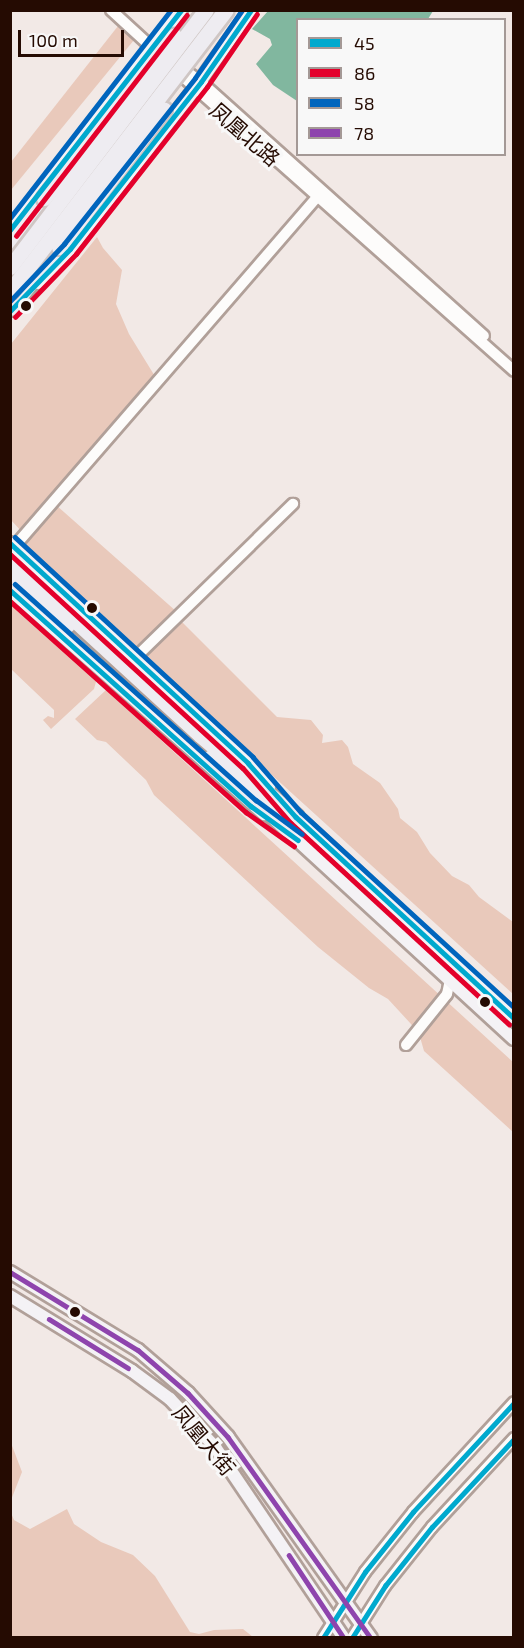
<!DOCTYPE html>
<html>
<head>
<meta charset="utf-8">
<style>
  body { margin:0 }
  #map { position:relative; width:524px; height:1648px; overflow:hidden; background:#f2e9e6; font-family:"Exo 2","Noto Sans SC",sans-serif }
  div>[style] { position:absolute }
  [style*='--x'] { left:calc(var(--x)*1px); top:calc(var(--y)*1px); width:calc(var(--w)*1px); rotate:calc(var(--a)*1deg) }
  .green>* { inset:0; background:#e9c9bb }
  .water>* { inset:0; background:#81b79f }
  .roads { filter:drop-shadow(2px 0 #b1a099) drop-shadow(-2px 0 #b1a099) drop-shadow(0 2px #b1a099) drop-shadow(0 -2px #b1a099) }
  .minor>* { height:10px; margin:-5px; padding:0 5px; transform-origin:5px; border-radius:5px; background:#fdfcfb }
  .major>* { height:12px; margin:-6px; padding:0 6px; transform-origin:6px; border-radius:6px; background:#f4f2f5 }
  .highway>* { height:15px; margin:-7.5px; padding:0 7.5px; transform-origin:7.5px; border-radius:7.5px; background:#eeecf1 }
  .bridges { filter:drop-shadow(2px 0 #cfc6c4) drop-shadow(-2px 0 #cfc6c4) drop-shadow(0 2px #cfc6c4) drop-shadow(0 -2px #cfc6c4) }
  .highway-bridge>* { height:15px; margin:-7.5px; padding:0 7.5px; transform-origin:7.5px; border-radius:7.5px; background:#eeecf1 }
  .bus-1>* { height:4.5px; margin:-2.25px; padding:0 2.25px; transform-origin:2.25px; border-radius:2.25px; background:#00a9ce }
  .bus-2>* { height:4.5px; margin:-2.25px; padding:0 2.25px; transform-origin:2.25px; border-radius:2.25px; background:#e4002b }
  .bus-3>* { height:4.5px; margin:-2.25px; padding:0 2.25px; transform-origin:2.25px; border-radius:2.25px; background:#0065bd }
  .bus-4>* { height:4.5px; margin:-2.25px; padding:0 2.25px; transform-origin:2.25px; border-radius:2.25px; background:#8e44ad }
  .dots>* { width:16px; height:16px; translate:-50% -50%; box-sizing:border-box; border:3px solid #f8f8f8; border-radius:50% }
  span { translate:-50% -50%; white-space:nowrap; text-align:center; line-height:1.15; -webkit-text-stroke:6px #f8f8f8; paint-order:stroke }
  .street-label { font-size:21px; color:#250b02 }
  .frame { position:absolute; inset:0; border:12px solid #250b02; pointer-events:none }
  .legend { position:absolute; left:296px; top:18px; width:210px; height:138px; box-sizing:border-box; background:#f8f8f8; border:2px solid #a49996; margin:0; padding:8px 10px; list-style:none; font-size:18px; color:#250b02 }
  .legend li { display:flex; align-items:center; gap:12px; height:30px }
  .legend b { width:30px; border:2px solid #a49996 }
  .scale { position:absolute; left:18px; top:30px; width:106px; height:27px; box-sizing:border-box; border:3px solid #250b02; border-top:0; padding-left:8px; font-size:18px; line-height:21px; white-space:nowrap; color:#250b02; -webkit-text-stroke:4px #f8f8f8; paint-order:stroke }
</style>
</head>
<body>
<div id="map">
  <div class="green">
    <i style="clip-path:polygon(118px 26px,134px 40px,11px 190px,11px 162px)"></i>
    <i style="clip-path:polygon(97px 237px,103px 248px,122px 270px,116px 304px,129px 334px,156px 378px,22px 532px,11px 520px,11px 344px)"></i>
    <i style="clip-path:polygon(56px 505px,177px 612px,133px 649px,107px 620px,70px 591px,21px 545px)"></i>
    <i style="clip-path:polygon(10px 600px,97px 678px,94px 689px,51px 729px,43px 720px,48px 716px,54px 718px,54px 710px,11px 669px)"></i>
    <i style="clip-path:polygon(180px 620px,277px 717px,311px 720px,323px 735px,322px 743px,342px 740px,348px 747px,353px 764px,380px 783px,398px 809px,400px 818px,417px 832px,430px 853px,452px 876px,469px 885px,479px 897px,513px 922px,513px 994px,142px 657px)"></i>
    <i style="clip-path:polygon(106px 690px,513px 1062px,513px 1132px,424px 1051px,420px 1037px,411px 1024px,388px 999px,369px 988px,318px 947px,154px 795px,146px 780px,106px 742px,97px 740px,75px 719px)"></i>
    <i style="clip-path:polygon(11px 1443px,22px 1472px,11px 1500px)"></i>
    <i style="clip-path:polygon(67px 1509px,74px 1524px,101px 1542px,133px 1555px,155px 1576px,190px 1632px,199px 1634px,214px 1630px,243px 1629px,253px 1637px,11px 1637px,11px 1513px,14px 1520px,30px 1529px)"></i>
  </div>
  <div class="water">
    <i style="clip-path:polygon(268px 11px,268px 10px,433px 11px,428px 19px,298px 20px,297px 101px,273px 85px,256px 64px,272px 45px,270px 39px,252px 29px)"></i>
  </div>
  <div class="roads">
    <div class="minor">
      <i style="--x:111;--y:10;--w:64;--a:42.5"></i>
      <i style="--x:179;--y:66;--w:27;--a:36"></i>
      <i style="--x:201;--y:82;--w:380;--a:41.9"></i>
      <i style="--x:173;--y:68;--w:456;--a:41.6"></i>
      <i style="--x:14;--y:547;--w:463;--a:-49.1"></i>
      <i style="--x:135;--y:658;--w:221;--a:-44.3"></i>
      <i style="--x:406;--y:1045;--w:65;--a:-51.2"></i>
      <i style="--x:447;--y:994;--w:14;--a:-78"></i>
      <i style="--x:323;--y:1638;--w:78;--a:-57.5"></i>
      <i style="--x:365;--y:1572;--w:77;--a:-51.3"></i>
      <i style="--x:413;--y:1512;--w:149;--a:-47.4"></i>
      <i style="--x:352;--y:1638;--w:62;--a:-57.6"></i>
      <i style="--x:385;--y:1586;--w:75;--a:-51.5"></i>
      <i style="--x:432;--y:1527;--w:121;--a:-47.3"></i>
    </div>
    <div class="major">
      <i style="--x:14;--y:226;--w:273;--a:-52.3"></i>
      <i style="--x:38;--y:283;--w:47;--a:-46.7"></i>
      <i style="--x:70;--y:249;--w:203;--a:-52"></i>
      <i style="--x:195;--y:89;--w:97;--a:-54.7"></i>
      <i style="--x:10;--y:543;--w:324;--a:42.7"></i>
      <i style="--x:248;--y:763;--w:32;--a:49"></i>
      <i style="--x:10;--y:590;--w:339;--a:41.4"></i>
      <i style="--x:291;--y:812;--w:304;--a:42.7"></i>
      <i style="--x:281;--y:825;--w:316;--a:42.6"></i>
      <i style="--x:10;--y:1272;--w:150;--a:31.4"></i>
      <i style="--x:138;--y:1350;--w:66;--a:40.7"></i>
      <i style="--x:188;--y:1393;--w:59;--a:47.7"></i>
      <i style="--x:228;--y:1437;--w:247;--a:54.6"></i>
      <i style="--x:10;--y:1296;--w:143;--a:31.6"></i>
      <i style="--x:132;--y:1371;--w:47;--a:36.4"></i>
      <i style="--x:170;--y:1399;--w:66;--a:46.8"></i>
      <i style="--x:215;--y:1447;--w:230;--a:56"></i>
    </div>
    <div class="highway">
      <i style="--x:10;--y:241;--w:55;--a:-51.7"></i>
      <i style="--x:10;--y:308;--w:78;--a:-51.2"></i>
      <i style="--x:10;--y:561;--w:258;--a:42.5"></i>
      <i style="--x:200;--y:735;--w:126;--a:40.5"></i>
      <i style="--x:10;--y:575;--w:76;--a:41.3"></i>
      <i style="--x:211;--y:757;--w:106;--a:43.5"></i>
    </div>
  </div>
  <div class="bridges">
    <div class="highway-bridge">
      <i style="--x:44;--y:198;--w:208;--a:-51.3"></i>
      <i style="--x:59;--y:247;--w:173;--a:-52.7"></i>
      <i style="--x:10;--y:267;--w:323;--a:-52.7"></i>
      <i style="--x:10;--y:291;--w:354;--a:-52.5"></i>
    </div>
  </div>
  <div class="bus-1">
    <i style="--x:10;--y:230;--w:279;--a:-52.1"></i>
    <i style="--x:10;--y:311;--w:86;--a:-45.9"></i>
    <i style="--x:70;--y:249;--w:212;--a:-51.9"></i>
    <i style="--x:201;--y:82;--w:88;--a:-55.2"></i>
    <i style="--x:10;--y:543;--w:324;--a:42.7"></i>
    <i style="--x:248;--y:763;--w:72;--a:48.4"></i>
    <i style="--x:296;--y:817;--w:297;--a:42.7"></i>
    <i style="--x:10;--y:590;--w:324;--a:41.9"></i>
    <i style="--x:251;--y:806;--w:58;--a:35.9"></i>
    <i style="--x:323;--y:1638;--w:78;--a:-57.5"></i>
    <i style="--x:365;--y:1572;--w:77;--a:-51.3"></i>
    <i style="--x:413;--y:1512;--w:149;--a:-47.2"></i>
    <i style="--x:352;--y:1638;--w:62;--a:-57.6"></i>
    <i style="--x:385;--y:1586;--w:75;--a:-51.5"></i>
    <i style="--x:432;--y:1527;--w:120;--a:-47"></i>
  </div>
  <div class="bus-2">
    <i style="--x:16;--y:236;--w:279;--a:-52.3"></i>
    <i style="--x:15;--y:317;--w:88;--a:-45.9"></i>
    <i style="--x:76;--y:254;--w:212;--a:-51.9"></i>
    <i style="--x:207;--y:87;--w:88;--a:-55.6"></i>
    <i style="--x:10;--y:554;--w:316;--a:42.6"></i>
    <i style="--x:243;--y:768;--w:73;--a:48.9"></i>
    <i style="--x:291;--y:823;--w:297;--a:42.7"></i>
    <i style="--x:10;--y:601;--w:317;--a:41.8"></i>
    <i style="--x:246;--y:812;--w:59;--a:35.3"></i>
  </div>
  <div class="bus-3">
    <i style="--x:10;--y:218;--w:263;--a:-52.3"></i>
    <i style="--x:10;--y:301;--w:79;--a:-46.5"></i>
    <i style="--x:64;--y:244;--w:211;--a:-51.7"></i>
    <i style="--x:195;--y:78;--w:83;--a:-55.3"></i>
    <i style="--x:15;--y:537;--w:324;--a:42.7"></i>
    <i style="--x:253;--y:757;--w:73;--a:48.9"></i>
    <i style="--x:301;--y:812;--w:289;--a:42.5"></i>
    <i style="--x:15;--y:584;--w:324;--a:41.9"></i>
    <i style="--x:256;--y:800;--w:57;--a:36.5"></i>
  </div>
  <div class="bus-4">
    <i style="--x:10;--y:1272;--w:150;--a:31.4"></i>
    <i style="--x:138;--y:1350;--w:66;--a:40.7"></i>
    <i style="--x:188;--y:1393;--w:59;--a:47.7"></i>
    <i style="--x:228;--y:1437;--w:247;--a:54.6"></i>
    <i style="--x:49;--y:1319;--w:93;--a:31.8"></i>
    <i style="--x:289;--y:1555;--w:100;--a:56.5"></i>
  </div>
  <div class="dots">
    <i style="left:26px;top:306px;background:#250b02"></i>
    <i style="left:92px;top:608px;background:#250b02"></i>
    <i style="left:485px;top:1002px;background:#250b02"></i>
    <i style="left:75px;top:1312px;background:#250b02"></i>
  </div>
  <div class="street-label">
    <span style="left:245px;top:134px;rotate:41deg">凤凰北路</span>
    <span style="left:204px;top:1440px;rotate:50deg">凤凰大街</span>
  </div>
  <div class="frame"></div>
  <ul class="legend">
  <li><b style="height:8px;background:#00a9ce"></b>45</li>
  <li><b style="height:8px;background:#e4002b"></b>86</li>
  <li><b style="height:8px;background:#0065bd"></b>58</li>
  <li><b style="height:8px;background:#8e44ad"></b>78</li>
  </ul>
  <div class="scale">100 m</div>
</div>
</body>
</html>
